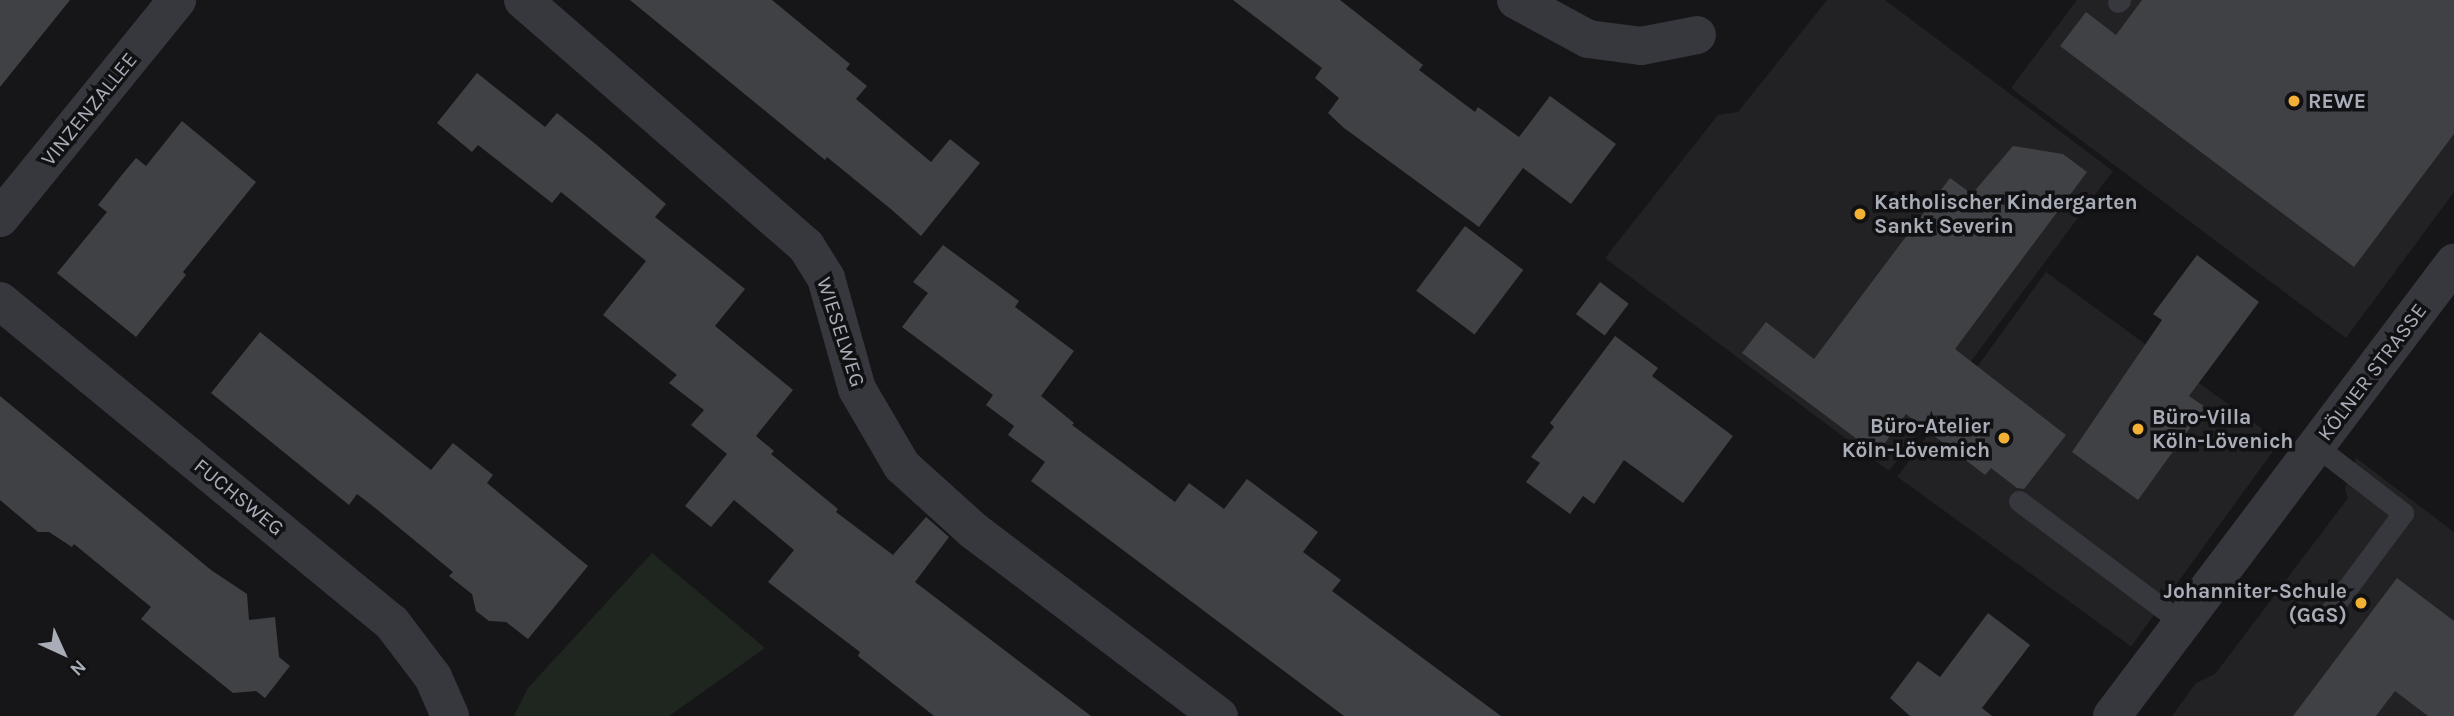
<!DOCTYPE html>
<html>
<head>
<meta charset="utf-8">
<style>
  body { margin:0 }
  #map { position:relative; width:2454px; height:716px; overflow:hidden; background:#161618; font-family:Karla,sans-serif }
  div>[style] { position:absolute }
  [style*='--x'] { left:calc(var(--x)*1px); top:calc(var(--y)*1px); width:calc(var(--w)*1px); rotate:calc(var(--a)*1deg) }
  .built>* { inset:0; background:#222225; transform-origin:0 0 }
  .green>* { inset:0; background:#1e261f }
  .building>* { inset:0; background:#404145; transform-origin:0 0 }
  .service>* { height:21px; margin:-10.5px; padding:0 10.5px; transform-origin:10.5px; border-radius:10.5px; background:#37383d }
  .minor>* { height:38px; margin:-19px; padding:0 19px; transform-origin:19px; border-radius:19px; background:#37383d }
  .tertiary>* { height:38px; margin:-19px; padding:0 19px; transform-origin:19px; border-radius:19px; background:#37383d }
  .dots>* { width:19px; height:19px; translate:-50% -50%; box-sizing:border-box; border:4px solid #111113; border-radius:50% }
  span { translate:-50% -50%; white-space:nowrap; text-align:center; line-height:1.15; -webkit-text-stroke:7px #111113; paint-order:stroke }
  .poi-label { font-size:21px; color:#a8adb8; font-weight:700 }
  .left { translate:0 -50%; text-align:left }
  .right { translate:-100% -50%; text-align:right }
  .street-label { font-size:21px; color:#a8adb8 }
  .north { position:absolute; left:28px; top:618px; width:70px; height:70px; -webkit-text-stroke:5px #111113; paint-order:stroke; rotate:135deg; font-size:19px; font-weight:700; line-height:28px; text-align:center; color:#a8adb8 }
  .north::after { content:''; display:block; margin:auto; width:24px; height:32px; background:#a8adb8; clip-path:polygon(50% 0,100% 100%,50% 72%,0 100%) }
</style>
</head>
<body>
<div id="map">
  <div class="built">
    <i style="clip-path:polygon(1827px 0,1885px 0,2113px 171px,1889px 471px,1605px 258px,1718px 115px,1738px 112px)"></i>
    <i style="clip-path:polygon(2077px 0,2454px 0,2454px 192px,2346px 338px,2011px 88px)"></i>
    <i style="left:2046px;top:272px;width:289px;height:253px;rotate:36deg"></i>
    <i style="clip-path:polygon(2356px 458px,2454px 532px,2454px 716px,2172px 716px,2196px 683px,2215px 674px,2348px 498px,2345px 488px)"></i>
  </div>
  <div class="green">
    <i style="clip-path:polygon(652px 553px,765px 648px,669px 716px,514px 716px,528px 688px)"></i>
  </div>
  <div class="building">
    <i style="clip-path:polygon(0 0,70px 0,0 87px)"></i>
    <i style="clip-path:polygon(630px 0,772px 0,850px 64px,846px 69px,867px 86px,856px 99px,931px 162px,950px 139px,980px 163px,921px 236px,892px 210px,827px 157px,825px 160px)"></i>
    <i style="clip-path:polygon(1233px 0,1340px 0,1423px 65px,1419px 70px,1475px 112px,1478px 107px,1519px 137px,1550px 96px,1616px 144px,1571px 204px,1523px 168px,1479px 227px,1344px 128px,1328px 113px,1339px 98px,1315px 78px,1322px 68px)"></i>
    <i style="clip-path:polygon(2142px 0,2454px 0,2454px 134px,2354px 267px,2060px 46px,2086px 12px,2116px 35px)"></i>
    <i style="clip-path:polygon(477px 73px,545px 127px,557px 113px,598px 146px,666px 204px,655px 217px,745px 289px,715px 326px,793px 390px,756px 436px,774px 451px,771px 454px,838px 509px,836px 512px,893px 555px,926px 517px,949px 537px,915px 582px,1091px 716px,934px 716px,858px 656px,860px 652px,768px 582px,794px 550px,734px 500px,711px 527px,685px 506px,727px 454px,691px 425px,704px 410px,669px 383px,677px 375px,603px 315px,646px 261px,561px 192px,552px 203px,478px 145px,472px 152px,437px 123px)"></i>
    <i style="clip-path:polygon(182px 121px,256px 182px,183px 272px,186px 275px,136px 337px,57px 273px,107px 212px,98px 205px,121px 176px,136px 158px,146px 166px)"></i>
    <i style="clip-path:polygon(2013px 146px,2063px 154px,2087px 172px,1955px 349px,2066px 435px,2024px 489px,2017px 488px,1991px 468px,1985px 475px,1906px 414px,1877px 454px,1742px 353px,1766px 322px,1814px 359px,1950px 178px,1972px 194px)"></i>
    <i style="left:1465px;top:226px;width:73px;height:81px;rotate:37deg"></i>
    <i style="clip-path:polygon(943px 245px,1019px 301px,1015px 307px,1074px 351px,1041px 396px,1074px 423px,1072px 425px,1175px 502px,1189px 483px,1224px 509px,1247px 479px,1318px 532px,1303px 552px,1341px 580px,1332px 591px,1501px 716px,1344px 716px,1031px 481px,1045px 462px,1008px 435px,1014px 426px,986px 405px,993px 395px,902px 327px,928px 293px,913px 282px)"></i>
    <i style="clip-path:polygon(2197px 255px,2259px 302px,2189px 396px,2205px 407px,2138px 500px,2072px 452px,2162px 320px,2153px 314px)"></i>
    <i style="left:1600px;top:282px;width:36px;height:40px;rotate:37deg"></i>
    <i style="clip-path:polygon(260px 332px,431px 470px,453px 443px,493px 475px,487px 483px,588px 566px,528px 639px,506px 622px,489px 621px,476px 611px,472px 594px,449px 576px,453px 572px,374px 507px,357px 494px,349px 505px,211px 393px)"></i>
    <i style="clip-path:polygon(1615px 336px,1658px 368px,1652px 376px,1733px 436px,1683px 503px,1624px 460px,1594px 504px,1583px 496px,1570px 514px,1526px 482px,1540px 463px,1531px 457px,1554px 427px,1550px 423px)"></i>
    <i style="clip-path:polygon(0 396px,211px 570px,247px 594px,249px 620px,275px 617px,279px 657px,290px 666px,265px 698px,256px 691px,233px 693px,141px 619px,151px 607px,74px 544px,72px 547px,49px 532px,38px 532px,0 500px)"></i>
    <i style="clip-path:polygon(2397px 578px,2454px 621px,2454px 716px,2428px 716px,2395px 691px,2376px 716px,2293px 716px)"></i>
    <i style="clip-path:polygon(1988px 613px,2030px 645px,1982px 708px,1992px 716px,1910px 716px,1890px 698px,1918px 661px,1940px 677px)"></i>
  </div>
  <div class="service">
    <i style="--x:2118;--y:2;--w:3;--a:-45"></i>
    <i style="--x:2316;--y:446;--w:110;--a:37.6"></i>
    <i style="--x:2403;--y:513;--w:121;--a:126.6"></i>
    <i style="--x:2019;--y:501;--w:204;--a:36.8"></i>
  </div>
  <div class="minor">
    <i style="--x:523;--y:0;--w:375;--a:41"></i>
    <i style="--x:806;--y:246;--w:38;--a:58"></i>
    <i style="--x:826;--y:278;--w:115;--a:74.4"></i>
    <i style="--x:857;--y:389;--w:89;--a:59.7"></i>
    <i style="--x:902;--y:466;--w:97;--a:42.1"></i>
    <i style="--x:974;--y:531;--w:307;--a:37.1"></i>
    <i style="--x:1516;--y:0;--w:82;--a:28.4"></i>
    <i style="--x:1588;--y:39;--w:53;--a:7.5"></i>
    <i style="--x:1641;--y:46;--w:57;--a:-11.1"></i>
    <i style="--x:0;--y:218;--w:281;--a:-50.9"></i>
    <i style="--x:0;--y:301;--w:507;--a:39.4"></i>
    <i style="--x:392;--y:623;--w:68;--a:52.8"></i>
    <i style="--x:433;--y:677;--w:43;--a:66.4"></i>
  </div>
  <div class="tertiary">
    <i style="--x:2112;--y:716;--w:568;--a:-52.95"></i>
  </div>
  <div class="dots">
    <i style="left:2294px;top:101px;background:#f2b134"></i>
    <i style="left:1860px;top:214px;background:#f2b134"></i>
    <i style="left:2138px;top:429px;background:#f2b134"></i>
    <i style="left:2004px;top:438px;background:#f2b134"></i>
    <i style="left:2361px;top:603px;background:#f2b134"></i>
  </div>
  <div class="poi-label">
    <span class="left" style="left:2308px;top:101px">REWE</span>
    <span class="left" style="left:1874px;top:214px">Katholischer Kindergarten<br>Sankt Severin</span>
    <span class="left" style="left:2152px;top:429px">Büro-Villa<br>Köln-Lövenich</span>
    <span class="right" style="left:1990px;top:438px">Büro-Atelier<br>Köln-Lövemich</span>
    <span class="right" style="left:2347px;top:603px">Johanniter-Schule<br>(GGS)</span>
  </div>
  <div class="street-label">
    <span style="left:89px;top:109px;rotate:-51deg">VINZENZALLEE</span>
    <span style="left:841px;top:332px;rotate:72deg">WIESELWEG</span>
    <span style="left:2372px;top:372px;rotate:-53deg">KÖLNER STRASSE</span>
    <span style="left:239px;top:497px;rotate:39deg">FUCHSWEG</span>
  </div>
  <div class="north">N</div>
</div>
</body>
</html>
